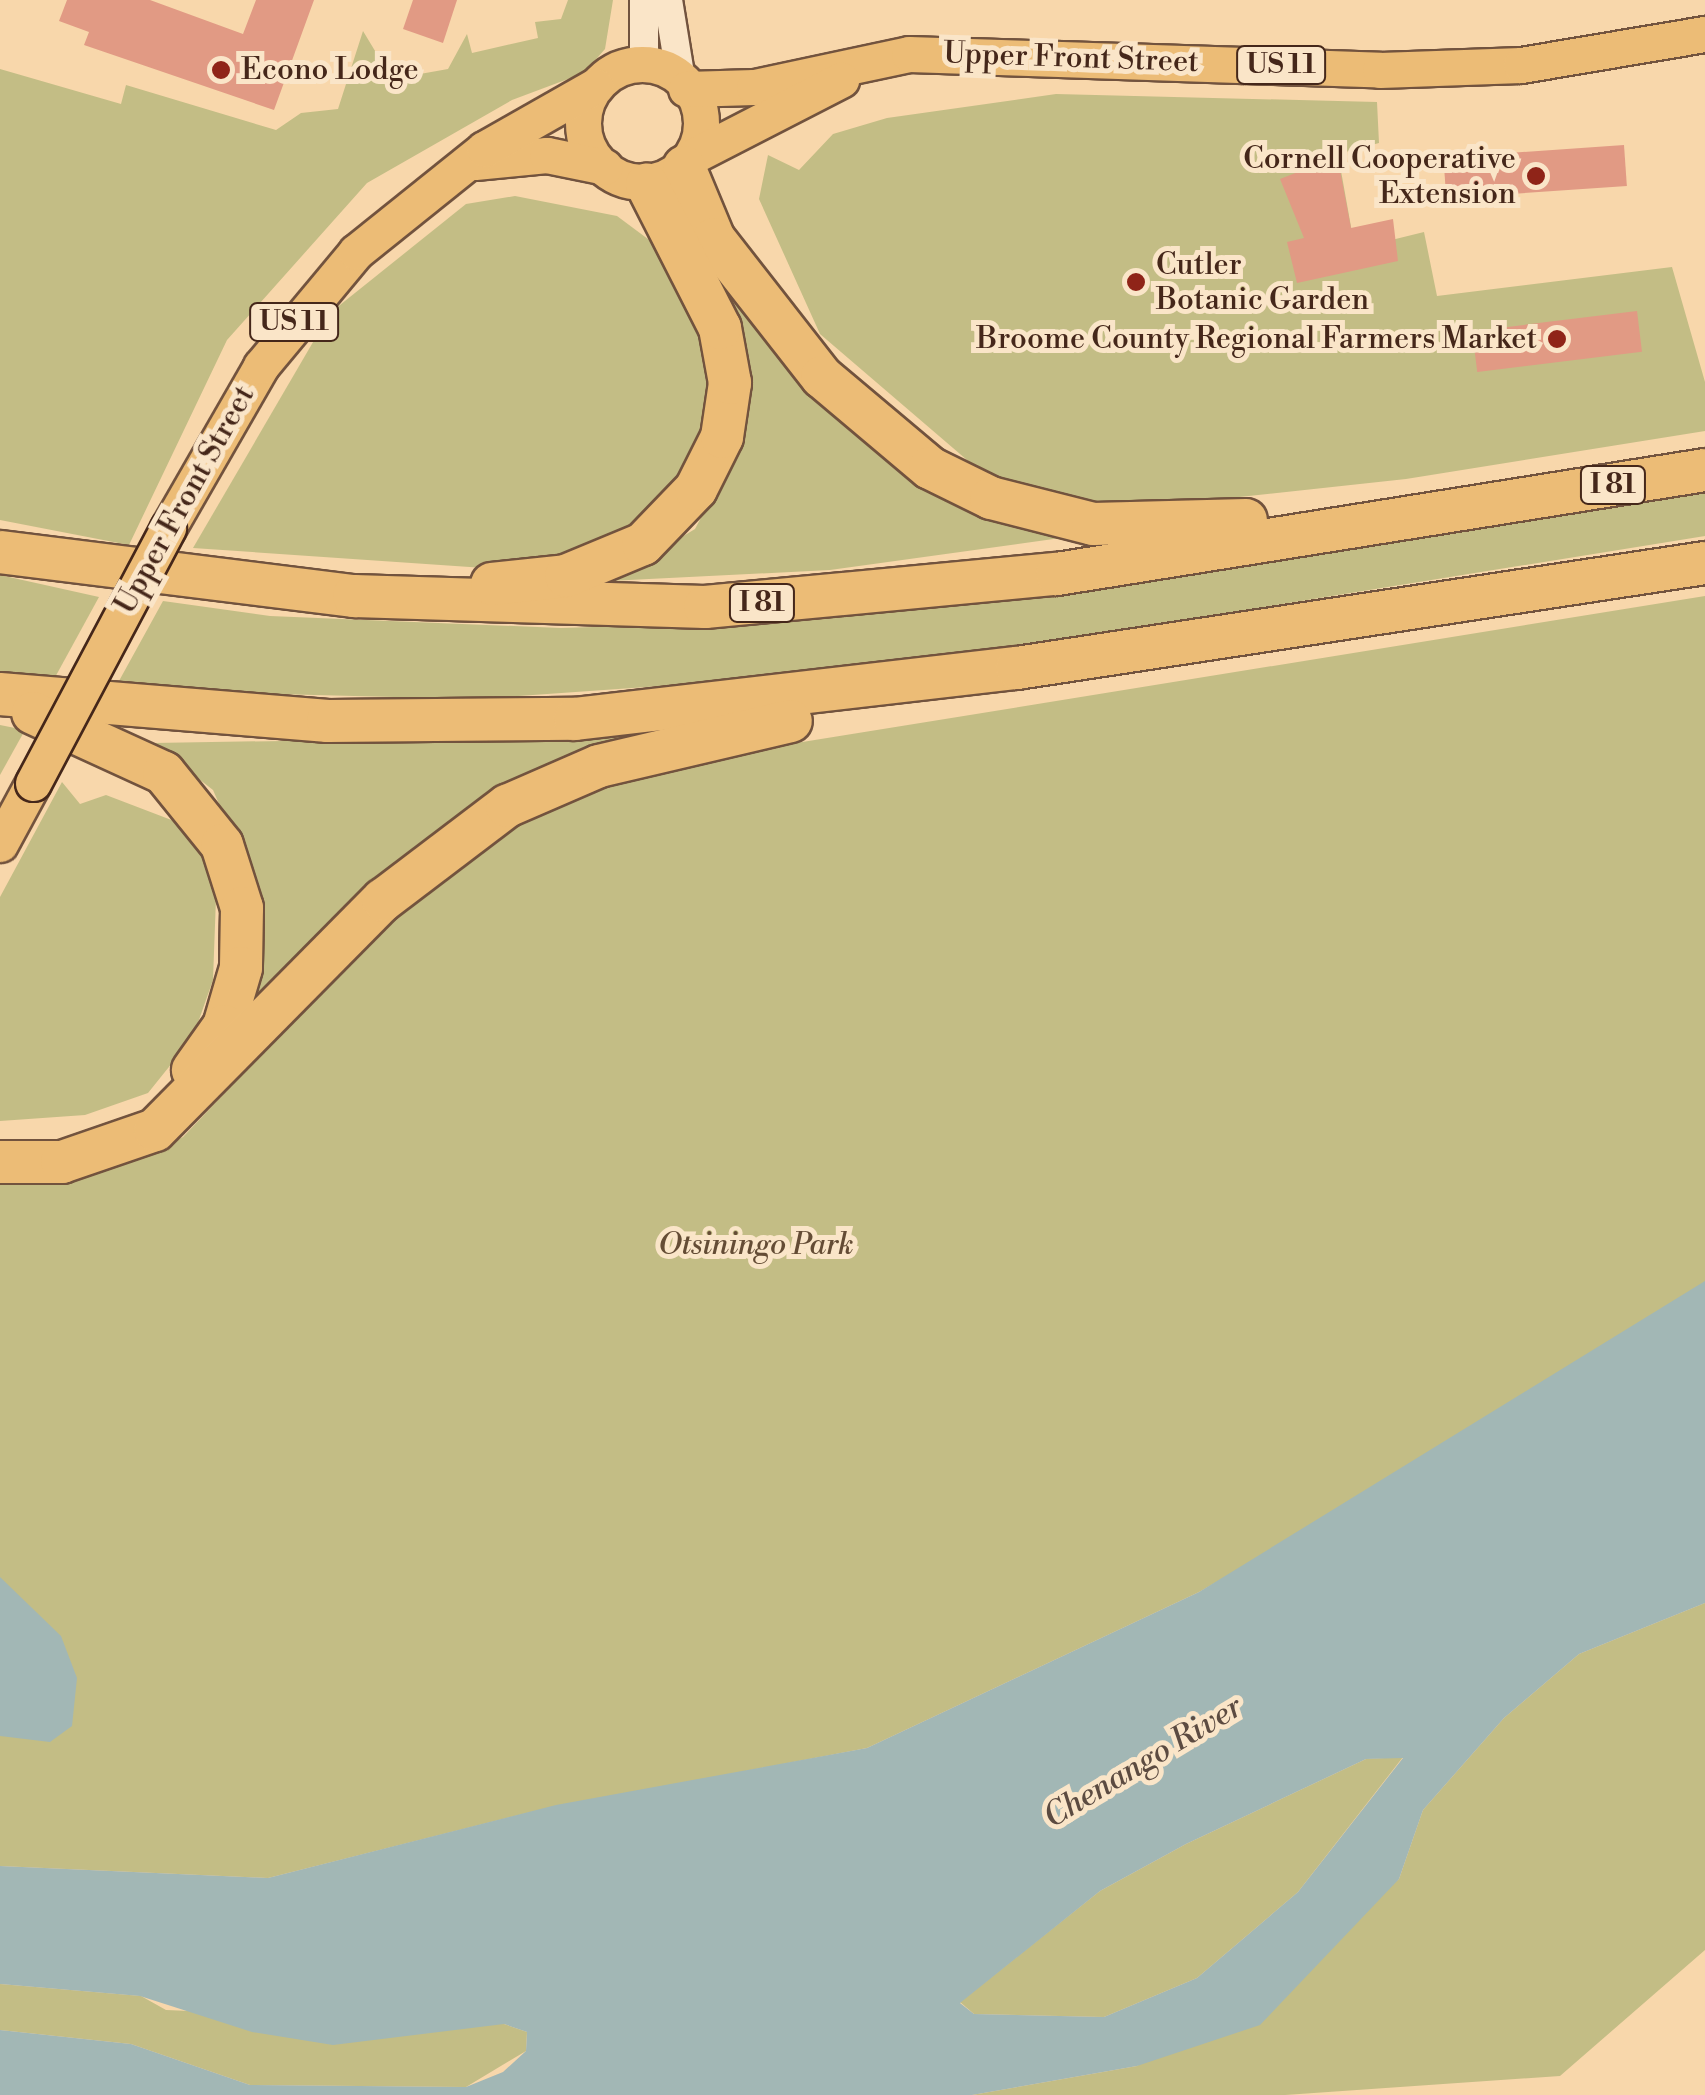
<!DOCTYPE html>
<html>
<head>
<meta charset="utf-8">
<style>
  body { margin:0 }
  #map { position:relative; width:1705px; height:2095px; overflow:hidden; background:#f8d7ab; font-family:"Libre Bodoni",serif }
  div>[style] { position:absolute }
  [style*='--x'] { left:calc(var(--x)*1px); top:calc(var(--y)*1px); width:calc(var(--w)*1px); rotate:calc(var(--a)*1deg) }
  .green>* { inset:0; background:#c3bd85 }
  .water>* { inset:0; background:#a2b7b5 }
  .building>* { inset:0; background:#e19a84; transform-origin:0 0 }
  .roads { filter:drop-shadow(2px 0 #72533e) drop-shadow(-2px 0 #72533e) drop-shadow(0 2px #72533e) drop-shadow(0 -2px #72533e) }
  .minor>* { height:28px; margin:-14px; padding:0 14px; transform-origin:14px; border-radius:14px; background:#fae5c8 }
  .major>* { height:35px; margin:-17.5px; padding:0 17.5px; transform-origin:17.5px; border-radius:17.5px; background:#ecbc76 }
  .major>.ring { margin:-17.5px; padding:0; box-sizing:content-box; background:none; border:35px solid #ecbc76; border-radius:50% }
  .highway>* { height:42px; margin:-21px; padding:0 21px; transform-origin:21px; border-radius:21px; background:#ecbc76 }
  .bridges { filter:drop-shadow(2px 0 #45271a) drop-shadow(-2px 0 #45271a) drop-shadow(0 2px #45271a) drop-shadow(0 -2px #45271a) }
  .major-bridge>* { height:35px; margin:-17.5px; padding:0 17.5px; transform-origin:17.5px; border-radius:17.5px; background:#ecbc76 }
  .dots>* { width:28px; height:28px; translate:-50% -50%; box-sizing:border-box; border:5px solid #fae5c8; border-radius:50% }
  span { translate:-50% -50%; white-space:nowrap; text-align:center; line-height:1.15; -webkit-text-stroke:10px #fae5c8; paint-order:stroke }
  .shield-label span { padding:2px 8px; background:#fae5c8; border:2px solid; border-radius:8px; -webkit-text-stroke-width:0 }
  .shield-label { font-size:28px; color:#45271a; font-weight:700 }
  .street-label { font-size:30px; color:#45271a }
  .poi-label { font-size:30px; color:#45271a }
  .left { translate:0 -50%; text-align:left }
  .right { translate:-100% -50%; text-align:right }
  .park-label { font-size:30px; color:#644c35; font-style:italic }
  .water-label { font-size:32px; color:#5c4b41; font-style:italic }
</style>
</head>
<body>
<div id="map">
  <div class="green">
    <i style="clip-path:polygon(568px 0,613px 0,605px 49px,584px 73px,512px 100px,367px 183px,227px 340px,129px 545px,0 520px,0 69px,121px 104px,126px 85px,276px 130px,301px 113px,338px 109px,363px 31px,392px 79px,448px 69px,467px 34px,472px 53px,538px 38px,535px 22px,561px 19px)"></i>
    <i style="clip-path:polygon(1056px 94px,1377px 102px,1379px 143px,1338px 154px,1355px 249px,1424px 232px,1437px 296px,1672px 267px,1705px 382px,1705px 431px,1406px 479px,1128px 509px,981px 472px,820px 334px,759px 199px,768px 155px,799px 170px,833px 134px,887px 118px)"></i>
    <i style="clip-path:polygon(515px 196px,617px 216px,656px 245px,684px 288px,710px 368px,702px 428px,677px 482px,640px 523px,586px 555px,499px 569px,193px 548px,330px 313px,466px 204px)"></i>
    <i style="clip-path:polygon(729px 286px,806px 393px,896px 465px,1082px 535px,830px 570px,609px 581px,695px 529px,741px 442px,747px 374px)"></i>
    <i style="clip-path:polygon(1705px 490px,1705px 536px,860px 672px,475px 699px,114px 690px,163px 601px,270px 616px,561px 628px,784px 621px)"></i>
    <i style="clip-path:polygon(0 575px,99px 597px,53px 681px,0 672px)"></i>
    <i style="clip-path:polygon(1705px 596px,1705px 1302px,1199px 1592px,867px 1748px,535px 1811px,268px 1878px,0 1866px,0 1175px,47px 1181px,124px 1165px,183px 1137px,401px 908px,500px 831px,636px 769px)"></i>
    <i style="clip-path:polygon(0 725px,25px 730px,0 775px)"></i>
    <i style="clip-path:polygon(651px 735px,489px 795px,233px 1037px,250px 875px,213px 790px,153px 743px)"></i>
    <i style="clip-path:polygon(62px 782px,80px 804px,106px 795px,195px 829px,216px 898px,213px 980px,193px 1037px,148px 1093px,85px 1115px,0 1121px,0 897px)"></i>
    <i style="clip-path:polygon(1705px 1603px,1705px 1950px,1560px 2076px,1285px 2095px,972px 2095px,1137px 2066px,1399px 1879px,1423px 1810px,1504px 1718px,1579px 1654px)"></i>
    <i style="clip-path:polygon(1403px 1757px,1298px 1892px,1197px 1978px,1104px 2017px,974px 2014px,960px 2002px,1100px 1891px,1186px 1844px,1366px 1759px)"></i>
    <i style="clip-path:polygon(0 1984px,141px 1996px,166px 2010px,504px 2024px,527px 2032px,526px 2051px,466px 2087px,250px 2085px,131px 2044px,0 2030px)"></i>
  </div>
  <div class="water">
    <i style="clip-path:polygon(evenodd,1705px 1281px,1705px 1603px,1579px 1654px,1504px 1718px,1423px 1810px,1399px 1879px,1260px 2025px,1137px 2066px,972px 2095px,0 2095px,0 2030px,131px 2044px,250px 2085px,466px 2087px,503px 2072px,526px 2051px,527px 2032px,504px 2024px,333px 2045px,252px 2032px,140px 1996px,0 1984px,0 1866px,268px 1878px,556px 1805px,867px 1748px,1199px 1592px,1705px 1281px,1403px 1758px,1298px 1892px,1197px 1978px,1104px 2017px,974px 2014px,960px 2003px,1100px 1891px,1186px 1844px,1366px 1759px,1403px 1758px)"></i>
    <i style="clip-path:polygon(0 1577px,61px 1636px,77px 1678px,72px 1726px,50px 1742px,0 1736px)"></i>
  </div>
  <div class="building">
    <i style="clip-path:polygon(67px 0,150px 0,243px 34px,256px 0,314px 0,274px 110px,84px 45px,89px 32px,59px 21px)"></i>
    <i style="clip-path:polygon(413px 0,457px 0,443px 43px,403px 29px)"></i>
    <i style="left:1624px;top:145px;width:41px;height:181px;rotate:86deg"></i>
    <i style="clip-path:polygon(1329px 160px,1340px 170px,1351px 228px,1393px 219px,1398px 261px,1297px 283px,1287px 242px,1304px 238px,1280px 179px)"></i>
    <i style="left:1637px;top:311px;width:41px;height:166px;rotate:83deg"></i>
  </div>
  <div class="roads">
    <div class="minor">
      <i style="--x:668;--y:0;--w:81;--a:80.8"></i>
      <i style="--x:644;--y:61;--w:61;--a:-90"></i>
    </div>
    <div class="major">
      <i class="ring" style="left:583px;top:64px;width:83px;height:83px"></i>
      <i style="--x:686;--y:89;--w:68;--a:-1.7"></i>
      <i style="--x:754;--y:87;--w:158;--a:-12"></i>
      <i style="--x:909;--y:54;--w:471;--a:1.9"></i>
      <i style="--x:1380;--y:70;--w:141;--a:-2"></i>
      <i style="--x:1521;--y:65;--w:187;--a:-9.6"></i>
      <i style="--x:691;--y:157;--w:169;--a:-27.2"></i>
      <i style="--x:475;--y:162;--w:72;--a:-5.6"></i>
      <i style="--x:547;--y:155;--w:59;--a:11.7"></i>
      <i style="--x:168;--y:528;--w:187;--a:-60.1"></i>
      <i style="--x:261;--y:366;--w:148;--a:-50.2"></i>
      <i style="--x:356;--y:252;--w:164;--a:-38.8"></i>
      <i style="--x:484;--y:149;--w:128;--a:-29.6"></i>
      <i style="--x:0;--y:844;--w:69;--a:-61.6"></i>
    </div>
    <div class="highway">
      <i style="--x:684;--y:167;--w:78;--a:67.4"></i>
      <i style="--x:714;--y:239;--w:175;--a:52"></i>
      <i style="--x:822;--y:377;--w:141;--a:40.1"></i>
      <i style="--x:930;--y:468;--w:68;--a:26.2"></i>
      <i style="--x:991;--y:498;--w:105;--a:14.3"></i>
      <i style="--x:1093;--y:524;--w:153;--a:-1.5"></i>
      <i style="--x:0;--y:552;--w:357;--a:7.1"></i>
      <i style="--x:354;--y:596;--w:351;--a:1.8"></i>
      <i style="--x:705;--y:607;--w:354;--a:-5.4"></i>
      <i style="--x:1057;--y:574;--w:656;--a:-9.12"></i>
      <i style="--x:492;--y:584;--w:74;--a:-6.2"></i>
      <i style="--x:566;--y:576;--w:83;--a:-22.6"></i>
      <i style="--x:643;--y:544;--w:76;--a:-46.1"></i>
      <i style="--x:696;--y:489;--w:58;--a:-63.4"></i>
      <i style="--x:722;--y:437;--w:55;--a:-81.6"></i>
      <i style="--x:730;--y:383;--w:56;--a:-100.3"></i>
      <i style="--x:720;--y:328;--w:161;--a:-117"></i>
      <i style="--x:0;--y:694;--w:329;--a:4.7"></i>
      <i style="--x:328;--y:721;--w:247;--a:-0.5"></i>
      <i style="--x:575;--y:719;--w:445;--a:-6.6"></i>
      <i style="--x:1017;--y:668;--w:696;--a:-8.68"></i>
      <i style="--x:33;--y:713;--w:144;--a:24.6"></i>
      <i style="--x:164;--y:773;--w:92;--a:51.1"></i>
      <i style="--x:222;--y:845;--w:66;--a:72.4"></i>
      <i style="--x:242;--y:908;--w:60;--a:91"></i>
      <i style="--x:241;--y:968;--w:60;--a:106.3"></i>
      <i style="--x:224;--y:1026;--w:54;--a:125.2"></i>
      <i style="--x:0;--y:1162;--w:62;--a:0"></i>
      <i style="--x:62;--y:1162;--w:98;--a:-19"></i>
      <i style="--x:155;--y:1130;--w:324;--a:-45.3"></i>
      <i style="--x:383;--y:900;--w:156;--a:-37.2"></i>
      <i style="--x:507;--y:806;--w:100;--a:-23.5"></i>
      <i style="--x:599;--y:766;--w:197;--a:-13.2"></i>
    </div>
  </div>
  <div class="bridges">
    <div class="major-bridge">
      <i style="--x:33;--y:783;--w:289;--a:-62.1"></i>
    </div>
  </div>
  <div class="dots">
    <i style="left:221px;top:70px;background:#8f2418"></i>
    <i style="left:1536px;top:176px;background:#8f2418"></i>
    <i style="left:1136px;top:282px;background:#8f2418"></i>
    <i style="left:1557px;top:339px;background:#8f2418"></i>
  </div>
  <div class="shield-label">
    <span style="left:1281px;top:65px">US 11</span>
    <span style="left:294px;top:322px">US 11</span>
    <span style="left:1613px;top:485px">I 81</span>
    <span style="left:762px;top:603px">I 81</span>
  </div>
  <div class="street-label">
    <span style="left:1071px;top:58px;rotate:2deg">Upper Front Street</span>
    <span style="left:185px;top:500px;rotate:-61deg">Upper Front Street</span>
  </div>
  <div class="poi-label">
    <span class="left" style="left:241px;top:70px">Econo Lodge</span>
    <span class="right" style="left:1516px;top:176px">Cornell Cooperative<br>Extension</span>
    <span class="left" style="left:1156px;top:282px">Cutler<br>Botanic Garden</span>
    <span class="right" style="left:1537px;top:339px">Broome County Regional Farmers Market</span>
  </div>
  <div class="park-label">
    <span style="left:756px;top:1245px">Otsiningo Park</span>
  </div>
  <div class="water-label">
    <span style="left:1143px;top:1762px;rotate:-31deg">Chenango River</span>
  </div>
</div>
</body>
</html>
